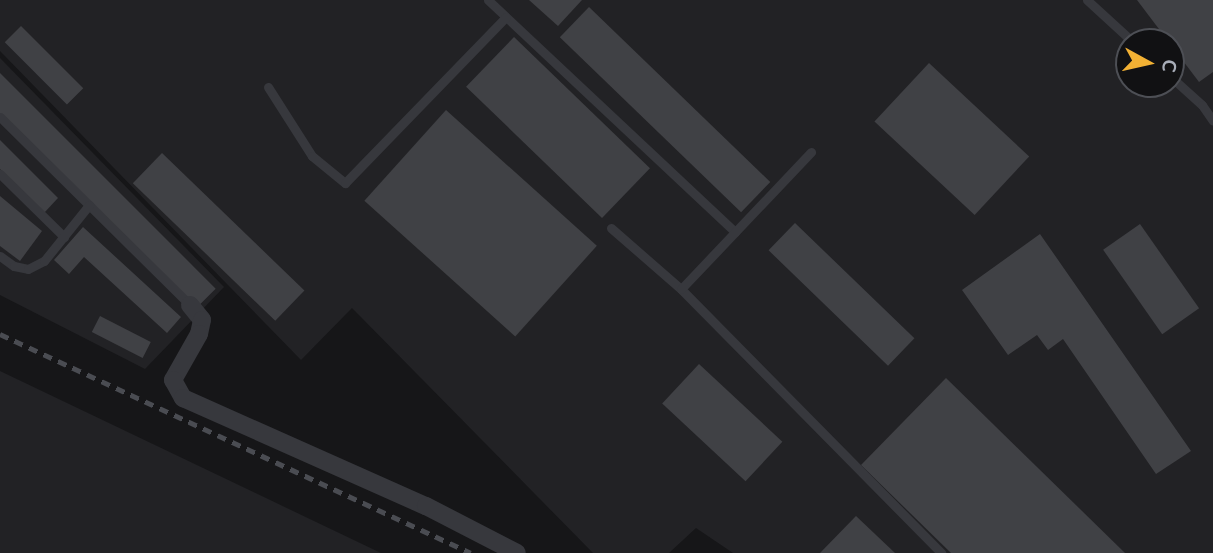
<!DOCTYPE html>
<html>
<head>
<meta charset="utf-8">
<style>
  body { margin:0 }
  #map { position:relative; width:1213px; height:553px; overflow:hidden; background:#161618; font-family:"Nunito Sans",sans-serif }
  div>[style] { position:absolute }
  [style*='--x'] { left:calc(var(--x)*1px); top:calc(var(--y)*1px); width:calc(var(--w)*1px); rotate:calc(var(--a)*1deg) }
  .built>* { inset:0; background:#222225 }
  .building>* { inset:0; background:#404145; transform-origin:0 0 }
  .lane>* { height:9px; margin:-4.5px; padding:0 4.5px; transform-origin:4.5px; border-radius:4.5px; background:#37383d }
  .street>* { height:18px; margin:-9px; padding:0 9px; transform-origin:9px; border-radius:9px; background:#37383d }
  .rail>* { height:5px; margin-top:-2.5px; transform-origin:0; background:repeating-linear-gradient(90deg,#4a4c52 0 9px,transparent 0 16px) }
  span { translate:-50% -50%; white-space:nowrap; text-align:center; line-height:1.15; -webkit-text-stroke:5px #111113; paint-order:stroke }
  .north { position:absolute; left:1115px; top:28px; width:70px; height:70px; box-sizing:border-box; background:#111113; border:2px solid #4d4f55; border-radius:50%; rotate:98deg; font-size:19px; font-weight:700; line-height:28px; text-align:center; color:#a8adb8 }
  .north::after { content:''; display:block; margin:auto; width:24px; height:32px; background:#f2b134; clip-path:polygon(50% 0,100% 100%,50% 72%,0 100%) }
</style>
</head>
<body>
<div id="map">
  <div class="built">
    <i style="clip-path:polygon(evenodd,0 0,1213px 0,1213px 553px,733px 553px,696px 528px,669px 553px,593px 553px,352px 308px,301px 360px,0 51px,0 0,1129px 42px,1171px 42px,1171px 84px,1129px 84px,1129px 42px)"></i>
    <i style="clip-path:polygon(0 58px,224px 287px,145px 369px,0 295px)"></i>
    <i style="clip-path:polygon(0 371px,381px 553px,0 553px)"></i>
  </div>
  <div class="building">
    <i style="clip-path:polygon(529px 0,582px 0,558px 26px)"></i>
    <i style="clip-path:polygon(1137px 0,1213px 0,1213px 72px,1199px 82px)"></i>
    <i style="left:589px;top:7px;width:252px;height:42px;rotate:44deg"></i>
    <i style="left:21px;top:26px;width:88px;height:23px;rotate:45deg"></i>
    <i style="left:514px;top:37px;width:189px;height:69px;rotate:44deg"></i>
    <i style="left:929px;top:63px;width:137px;height:80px;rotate:43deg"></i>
    <i style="left:0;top:73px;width:305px;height:33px;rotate:45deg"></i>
    <i style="left:446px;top:110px;width:203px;height:122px;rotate:42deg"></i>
    <i style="clip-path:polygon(0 140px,58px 198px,44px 213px,0 169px)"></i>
    <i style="left:162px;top:153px;width:198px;height:42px;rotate:44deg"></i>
    <i style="clip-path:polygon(0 196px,42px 231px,20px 261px,0 246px)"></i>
    <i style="left:795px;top:223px;width:166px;height:38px;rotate:44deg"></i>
    <i style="left:1140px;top:224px;width:103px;height:45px;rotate:55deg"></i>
    <i style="clip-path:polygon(83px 227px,181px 317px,167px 333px,84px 257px,69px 274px,54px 260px)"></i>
    <i style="clip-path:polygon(1040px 234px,1191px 451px,1156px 474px,1063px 339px,1048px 350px,1037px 335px,1008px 355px,962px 290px)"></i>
    <i style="left:100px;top:316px;width:57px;height:18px;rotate:27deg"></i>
    <i style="left:699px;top:364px;width:114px;height:54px;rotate:43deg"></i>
    <i style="clip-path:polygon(946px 378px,1125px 553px,951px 553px,861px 465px)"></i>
    <i style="clip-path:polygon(856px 516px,895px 553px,820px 553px)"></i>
  </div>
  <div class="lane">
    <i style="--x:488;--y:0;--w:339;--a:43.2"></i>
    <i style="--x:1087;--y:0;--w:62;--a:42.4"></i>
    <i style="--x:1171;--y:77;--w:42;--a:42.1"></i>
    <i style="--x:1202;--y:105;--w:19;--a:55"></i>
    <i style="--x:268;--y:87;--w:82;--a:57.5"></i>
    <i style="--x:312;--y:156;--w:43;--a:39.3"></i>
    <i style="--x:345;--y:183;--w:231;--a:-45.9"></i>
    <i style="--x:0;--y:117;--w:267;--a:44.7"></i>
    <i style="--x:0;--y:174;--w:90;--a:44.5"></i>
    <i style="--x:611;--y:228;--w:93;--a:41.1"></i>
    <i style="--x:681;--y:289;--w:371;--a:45.4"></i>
    <i style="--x:0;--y:256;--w:17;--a:36"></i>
    <i style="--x:14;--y:266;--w:14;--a:12"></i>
    <i style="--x:28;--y:269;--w:18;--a:-27"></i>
    <i style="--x:44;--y:261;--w:72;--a:-51.2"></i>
    <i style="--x:681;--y:289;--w:189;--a:-46.5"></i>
  </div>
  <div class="street">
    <i style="--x:190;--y:305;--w:19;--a:51"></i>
    <i style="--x:202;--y:320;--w:14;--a:102"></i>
    <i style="--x:199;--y:334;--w:53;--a:119.5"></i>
    <i style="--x:173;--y:380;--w:21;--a:61"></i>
    <i style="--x:183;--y:398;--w:266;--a:24"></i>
    <i style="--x:426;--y:506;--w:102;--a:27.3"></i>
  </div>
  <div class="rail">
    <i style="--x:0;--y:334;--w:519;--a:24.94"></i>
  </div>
  <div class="north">С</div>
</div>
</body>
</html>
